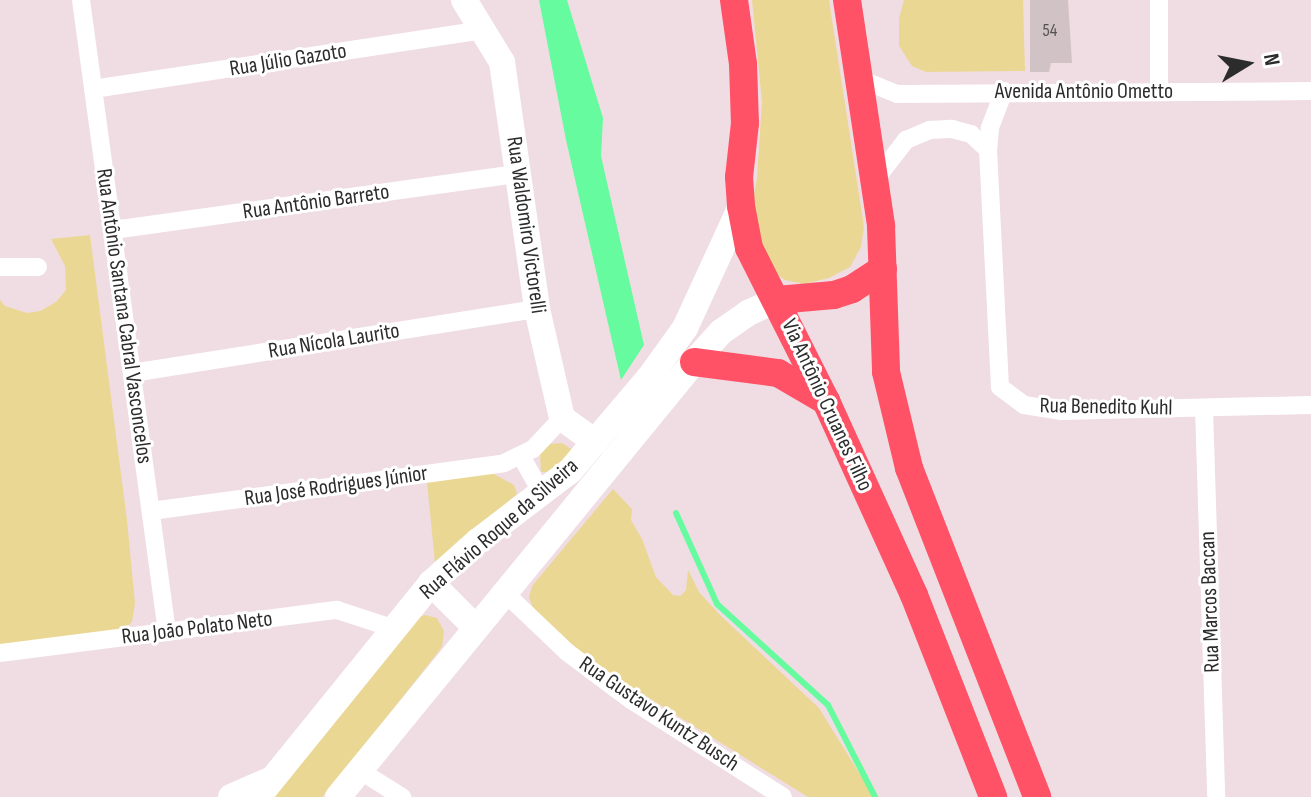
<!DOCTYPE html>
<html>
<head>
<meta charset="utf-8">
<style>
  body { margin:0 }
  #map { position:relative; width:1311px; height:797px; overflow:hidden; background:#efdde3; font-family:"Sofia Sans Condensed",sans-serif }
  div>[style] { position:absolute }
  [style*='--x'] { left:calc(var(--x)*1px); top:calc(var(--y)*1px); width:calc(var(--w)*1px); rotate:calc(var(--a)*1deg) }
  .green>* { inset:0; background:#ebd794 }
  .water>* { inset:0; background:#66fb9f }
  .stream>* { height:6px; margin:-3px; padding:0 3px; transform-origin:3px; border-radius:3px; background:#66fb9f }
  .building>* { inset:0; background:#d1c2c6 }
  .street>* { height:18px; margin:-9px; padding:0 9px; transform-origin:9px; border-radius:9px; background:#fff }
  .secondary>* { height:26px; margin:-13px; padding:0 13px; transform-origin:13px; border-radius:13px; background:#fff }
  .primary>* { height:28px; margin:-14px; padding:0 14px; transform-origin:14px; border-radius:14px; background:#ff5267 }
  span { translate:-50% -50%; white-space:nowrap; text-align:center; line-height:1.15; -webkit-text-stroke:6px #fff; paint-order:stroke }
  .number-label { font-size:18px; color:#555252 }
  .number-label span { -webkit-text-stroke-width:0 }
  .street-label { font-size:22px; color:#2c2c2c }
  .north { position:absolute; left:1207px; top:24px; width:80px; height:80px; -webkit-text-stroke:6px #fff; paint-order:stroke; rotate:80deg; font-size:22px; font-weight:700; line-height:32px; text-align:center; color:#2c2c2c }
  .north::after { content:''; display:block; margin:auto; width:28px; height:36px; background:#2c2c2c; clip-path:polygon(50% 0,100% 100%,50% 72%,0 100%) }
</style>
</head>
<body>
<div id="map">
  <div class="green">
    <i style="clip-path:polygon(752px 0,829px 0,864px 227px,861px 247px,850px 267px,829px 278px,804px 284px,785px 280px,764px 266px,749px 219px,757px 178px,762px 102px)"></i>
    <i style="clip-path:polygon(904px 0,1023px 0,1025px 71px,926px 72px,912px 66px,899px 46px,899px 18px)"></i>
    <i style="clip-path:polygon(90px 235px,127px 520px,135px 603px,132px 622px,117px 635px,0 649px,0 300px,5px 306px,27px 313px,40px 311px,56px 302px,66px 290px,65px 266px,51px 239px)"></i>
    <i style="clip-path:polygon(562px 443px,574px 451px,549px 472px,541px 472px,540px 454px,549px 444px)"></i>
    <i style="clip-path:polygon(490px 472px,514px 485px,517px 494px,435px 563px,427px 482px)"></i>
    <i style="clip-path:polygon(613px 489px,632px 509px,631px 520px,642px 539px,656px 577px,673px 595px,680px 596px,686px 590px,688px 570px,699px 592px,720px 615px,819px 708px,874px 797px,808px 797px,591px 662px,533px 609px,529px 597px,532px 586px)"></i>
    <i style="clip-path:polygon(425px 615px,437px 618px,444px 631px,442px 647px,351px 763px,322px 797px,271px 797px,413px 619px)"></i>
  </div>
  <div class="water">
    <i style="clip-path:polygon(539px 0,567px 0,603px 118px,601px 156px,644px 345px,621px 380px,566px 140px)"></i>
  </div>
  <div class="stream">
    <i style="--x:676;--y:513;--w:100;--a:65.7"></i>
    <i style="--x:717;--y:604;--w:150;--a:42.3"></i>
    <i style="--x:828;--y:705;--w:103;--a:62.9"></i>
  </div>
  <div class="building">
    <i style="clip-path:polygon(1030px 0,1068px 0,1072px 63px,1051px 63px,1049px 72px,1030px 72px)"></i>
  </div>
  <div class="street">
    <i style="--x:81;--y:0;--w:638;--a:82.25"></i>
    <i style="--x:1159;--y:0;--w:92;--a:90"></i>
    <i style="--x:860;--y:79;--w:40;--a:22"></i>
    <i style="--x:897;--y:94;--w:414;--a:-0.4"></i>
    <i style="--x:93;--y:89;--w:393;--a:-8.6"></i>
    <i style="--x:1004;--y:91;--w:40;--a:111"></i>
    <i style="--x:990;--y:128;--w:22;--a:95"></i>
    <i style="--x:988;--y:150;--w:237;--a:87.1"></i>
    <i style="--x:1000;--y:387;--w:30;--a:37"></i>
    <i style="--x:1024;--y:405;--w:37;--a:9"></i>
    <i style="--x:1061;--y:411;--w:250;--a:-1.4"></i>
    <i style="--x:875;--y:180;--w:51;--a:-52.2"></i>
    <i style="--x:906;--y:140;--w:26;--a:-23"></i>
    <i style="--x:930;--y:130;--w:22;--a:-3"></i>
    <i style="--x:952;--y:129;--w:20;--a:15"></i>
    <i style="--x:971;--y:134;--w:23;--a:43"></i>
    <i style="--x:113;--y:230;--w:410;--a:-7.9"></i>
    <i style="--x:0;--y:267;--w:38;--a:0"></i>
    <i style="--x:132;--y:373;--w:410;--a:-9"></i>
    <i style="--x:1204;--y:408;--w:389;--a:88.2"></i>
    <i style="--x:521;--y:456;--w:45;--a:60.6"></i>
    <i style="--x:151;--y:511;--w:356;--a:-7.7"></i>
    <i style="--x:504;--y:463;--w:32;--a:-26"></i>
    <i style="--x:533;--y:449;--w:42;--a:-46.9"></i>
    <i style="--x:505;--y:593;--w:86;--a:43.6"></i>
    <i style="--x:567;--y:652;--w:80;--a:36.9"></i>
    <i style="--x:631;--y:700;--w:180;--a:32.5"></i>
    <i style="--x:0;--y:653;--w:340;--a:-7.3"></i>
    <i style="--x:337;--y:610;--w:58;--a:18.1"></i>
    <i style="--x:359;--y:770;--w:51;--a:32.1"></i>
  </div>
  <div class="secondary">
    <i style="--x:464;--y:0;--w:73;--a:58.5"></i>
    <i style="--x:502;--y:62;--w:249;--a:81.9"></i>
    <i style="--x:537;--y:309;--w:112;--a:77.1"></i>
    <i style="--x:562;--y:418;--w:41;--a:36"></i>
    <i style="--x:431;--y:583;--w:61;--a:45"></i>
    <i style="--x:231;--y:797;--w:45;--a:-23.7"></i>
    <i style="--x:258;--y:797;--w:275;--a:-51"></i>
    <i style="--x:431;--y:583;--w:63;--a:-41.8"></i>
    <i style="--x:478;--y:541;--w:116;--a:-37.3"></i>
    <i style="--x:570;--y:471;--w:122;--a:-49.7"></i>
    <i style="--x:649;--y:378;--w:62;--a:-54.2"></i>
    <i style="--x:685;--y:328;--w:134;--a:-65.3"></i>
    <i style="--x:338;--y:797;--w:562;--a:-50.7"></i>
    <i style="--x:694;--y:362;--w:40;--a:-48"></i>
    <i style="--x:721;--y:332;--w:33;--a:-35"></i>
    <i style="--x:748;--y:313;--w:32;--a:-24"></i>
  </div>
  <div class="primary">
    <i style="--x:734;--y:0;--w:65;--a:82"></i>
    <i style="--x:743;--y:64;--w:59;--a:88.1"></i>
    <i style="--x:745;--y:123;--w:54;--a:96.3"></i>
    <i style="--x:739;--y:177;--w:29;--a:86"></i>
    <i style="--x:741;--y:206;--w:43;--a:79.2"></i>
    <i style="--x:749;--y:248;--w:171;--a:63.3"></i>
    <i style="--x:826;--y:401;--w:213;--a:65.6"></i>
    <i style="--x:914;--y:595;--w:217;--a:68.6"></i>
    <i style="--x:847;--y:0;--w:229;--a:81.4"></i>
    <i style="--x:881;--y:226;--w:146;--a:88"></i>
    <i style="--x:886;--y:372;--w:99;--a:76.5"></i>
    <i style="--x:909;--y:468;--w:353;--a:68.7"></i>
    <i style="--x:777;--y:300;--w:57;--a:-5"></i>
    <i style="--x:834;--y:295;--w:19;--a:-18"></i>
    <i style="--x:852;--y:289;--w:37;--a:-33"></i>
    <i style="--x:694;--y:362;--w:85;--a:7.5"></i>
    <i style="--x:778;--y:373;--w:56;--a:30.3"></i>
  </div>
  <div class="number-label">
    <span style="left:1050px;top:31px">54</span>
  </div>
  <div class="street-label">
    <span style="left:288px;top:60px;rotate:-9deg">Rua Júlio Gazoto</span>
    <span style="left:1084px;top:92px">Avenida Antônio Ometto</span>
    <span style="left:316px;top:202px;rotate:-8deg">Rua Antônio Barreto</span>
    <span style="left:526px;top:225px;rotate:82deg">Rua Waldomiro Victorelli</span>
    <span style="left:124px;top:316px;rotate:82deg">Rua Antônio Santana Cabral Vasconcelos</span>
    <span style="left:334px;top:341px;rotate:-9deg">Rua Nícola Laurito</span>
    <span style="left:827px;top:405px;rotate:65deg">Via Antônio Cruanes Filho</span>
    <span style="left:1106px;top:407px;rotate:1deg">Rua Benedito Kuhl</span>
    <span style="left:336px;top:486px;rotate:-8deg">Rua José Rodrigues Júnior</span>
    <span style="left:499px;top:529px;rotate:-41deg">Rua Flávio Roque da Silveira</span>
    <span style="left:1210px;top:602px;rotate:-92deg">Rua Marcos Baccan</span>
    <span style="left:197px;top:628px;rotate:-7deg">Rua João Polato Neto</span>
    <span style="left:659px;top:714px;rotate:34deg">Rua Gustavo Kuntz Busch</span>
  </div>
  <div class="north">N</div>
</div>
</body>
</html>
